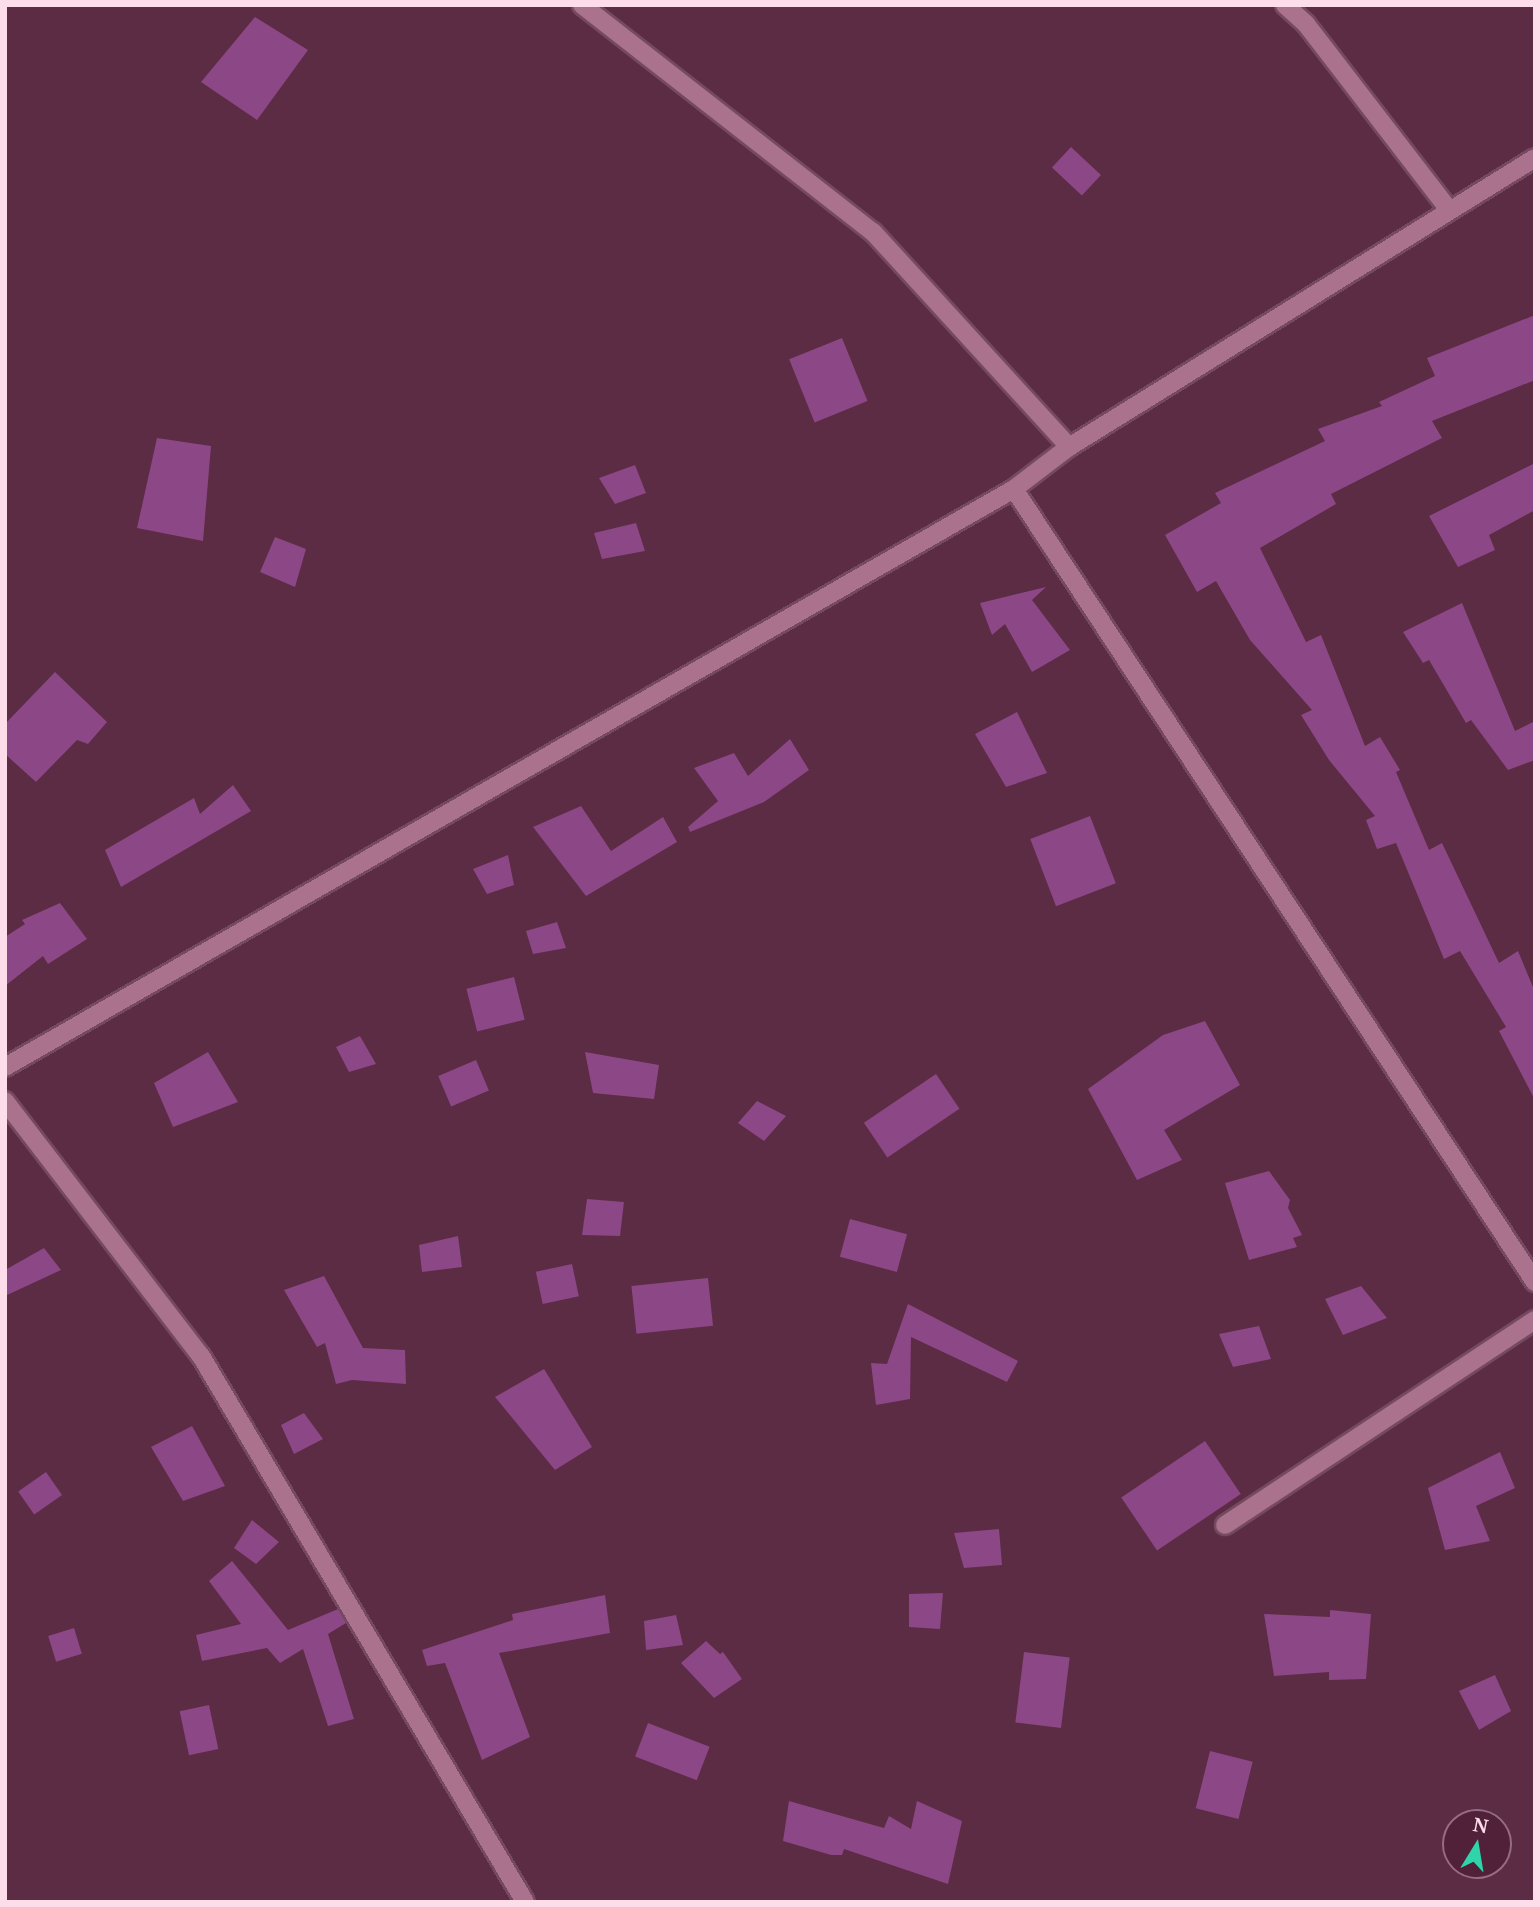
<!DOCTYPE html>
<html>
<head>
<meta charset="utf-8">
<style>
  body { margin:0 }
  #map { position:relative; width:1540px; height:1907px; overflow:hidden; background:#5c2b44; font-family:"Noto Serif",serif }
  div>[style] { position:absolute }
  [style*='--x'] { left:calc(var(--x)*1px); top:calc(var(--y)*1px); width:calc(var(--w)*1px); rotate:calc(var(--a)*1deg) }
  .building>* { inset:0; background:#8c4786; transform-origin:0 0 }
  .roads { filter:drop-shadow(2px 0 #754a60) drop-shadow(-2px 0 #754a60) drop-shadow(0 2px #754a60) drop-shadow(0 -2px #754a60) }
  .street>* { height:18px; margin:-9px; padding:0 9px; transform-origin:9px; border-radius:9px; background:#aa728c }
  .secondary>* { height:18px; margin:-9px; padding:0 9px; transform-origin:9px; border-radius:9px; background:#aa728c }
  span { translate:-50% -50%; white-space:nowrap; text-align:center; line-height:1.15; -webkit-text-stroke:7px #512039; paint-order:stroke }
  .frame { position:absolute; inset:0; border:7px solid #fdddea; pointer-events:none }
  .north { position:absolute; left:1442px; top:1809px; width:70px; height:70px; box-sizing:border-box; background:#512039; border:2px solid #966c80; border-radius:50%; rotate:11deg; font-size:19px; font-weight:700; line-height:28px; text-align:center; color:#fdddea }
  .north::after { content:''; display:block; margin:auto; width:24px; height:32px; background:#2fd4aa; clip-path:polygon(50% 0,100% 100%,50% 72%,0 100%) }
</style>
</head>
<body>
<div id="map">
  <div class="building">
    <i style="clip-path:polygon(255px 17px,308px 50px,257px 120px,201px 82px)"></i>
    <i style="left:1071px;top:147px;width:41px;height:28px;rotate:43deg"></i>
    <i style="clip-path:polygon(1535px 315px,1535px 380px,1432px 421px,1442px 438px,1331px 494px,1336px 504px,1260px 548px,1306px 642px,1321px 635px,1365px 746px,1380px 737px,1400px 770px,1396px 772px,1429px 850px,1442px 843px,1499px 963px,1518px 951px,1535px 992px,1535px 1100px,1499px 1031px,1506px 1027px,1460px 951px,1444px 959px,1396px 843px,1377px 849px,1366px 820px,1375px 816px,1329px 760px,1301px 715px,1312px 710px,1250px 640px,1216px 581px,1197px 592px,1165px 535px,1221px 503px,1215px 493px,1325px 441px,1318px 429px,1382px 406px,1379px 402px,1435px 376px,1427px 358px)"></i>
    <i style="left:842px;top:338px;width:68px;height:57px;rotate:68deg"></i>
    <i style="clip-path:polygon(157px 438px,211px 446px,203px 541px,137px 528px)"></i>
    <i style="clip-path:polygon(1535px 463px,1535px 510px,1489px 535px,1495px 550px,1458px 567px,1429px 516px)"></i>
    <i style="clip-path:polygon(635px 465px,646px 493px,615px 504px,599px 478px)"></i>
    <i style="clip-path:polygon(636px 523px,645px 551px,602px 559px,594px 533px)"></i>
    <i style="clip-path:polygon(275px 537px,306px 549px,295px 587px,260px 572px)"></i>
    <i style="clip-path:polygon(1046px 587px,1032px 600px,1070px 650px,1032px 672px,1005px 624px,992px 635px,980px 603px)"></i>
    <i style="clip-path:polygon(1462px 603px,1515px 731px,1535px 721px,1535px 760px,1508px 770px,1471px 720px,1466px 723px,1429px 660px,1423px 663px,1403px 632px)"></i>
    <i style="clip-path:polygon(55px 672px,107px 722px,88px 744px,77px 740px,36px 782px,5px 754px,5px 724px)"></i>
    <i style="clip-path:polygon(1017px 712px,1047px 773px,1006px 787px,975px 734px)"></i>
    <i style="clip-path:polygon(790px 739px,809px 770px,764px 802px,690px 832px,688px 827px,718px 801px,694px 768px,734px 753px,748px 776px)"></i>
    <i style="clip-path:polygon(233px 785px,251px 811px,121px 887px,105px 850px,194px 798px,200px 814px)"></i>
    <i style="clip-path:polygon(581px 806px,611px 851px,663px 817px,677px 842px,586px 896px,533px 827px)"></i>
    <i style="left:1090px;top:816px;width:72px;height:64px;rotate:69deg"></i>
    <i style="clip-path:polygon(508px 855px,514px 885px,487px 894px,473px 869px)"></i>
    <i style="clip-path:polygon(60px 903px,87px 939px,48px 964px,43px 956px,5px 986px,5px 937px,25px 924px,22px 920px)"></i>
    <i style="clip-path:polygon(557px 922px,566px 948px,533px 954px,526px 931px)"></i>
    <i style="left:514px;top:977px;width:44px;height:49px;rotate:76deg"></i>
    <i style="clip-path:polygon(1205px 1021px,1240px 1085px,1164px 1130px,1182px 1160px,1137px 1180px,1088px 1089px,1163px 1035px)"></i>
    <i style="clip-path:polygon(360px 1036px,376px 1064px,349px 1072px,336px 1047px)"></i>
    <i style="clip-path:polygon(208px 1052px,238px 1102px,173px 1127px,154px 1083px)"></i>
    <i style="clip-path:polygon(585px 1052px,659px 1065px,654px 1099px,593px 1093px)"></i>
    <i style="left:476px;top:1060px;width:33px;height:41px;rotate:67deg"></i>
    <i style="left:936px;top:1074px;width:42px;height:87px;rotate:56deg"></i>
    <i style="clip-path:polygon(757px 1101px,786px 1116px,764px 1141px,738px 1123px)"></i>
    <i style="clip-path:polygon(1269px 1171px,1290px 1200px,1288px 1208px,1302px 1235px,1293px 1238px,1297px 1247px,1249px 1260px,1225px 1183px)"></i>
    <i style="clip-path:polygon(587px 1199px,624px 1202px,620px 1236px,582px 1235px)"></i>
    <i style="left:850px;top:1219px;width:59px;height:39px;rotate:15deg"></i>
    <i style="clip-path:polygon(458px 1236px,462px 1267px,422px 1272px,419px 1245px)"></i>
    <i style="clip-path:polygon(44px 1248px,61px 1270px,5px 1296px,5px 1270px)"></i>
    <i style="left:572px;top:1264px;width:33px;height:37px;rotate:78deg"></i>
    <i style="clip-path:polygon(324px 1276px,363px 1348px,405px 1350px,406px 1384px,352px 1380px,336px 1384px,325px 1343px,317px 1347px,284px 1290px)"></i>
    <i style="left:708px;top:1278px;width:48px;height:77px;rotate:84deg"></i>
    <i style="clip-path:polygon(1361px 1286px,1387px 1318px,1343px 1335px,1325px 1299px)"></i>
    <i style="clip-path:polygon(908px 1304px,1018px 1361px,1007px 1382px,911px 1337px,910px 1399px,876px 1405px,871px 1363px,887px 1364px)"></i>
    <i style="clip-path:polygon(1259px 1326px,1271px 1359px,1233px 1367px,1219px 1334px)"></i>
    <i style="clip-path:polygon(544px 1369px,592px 1447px,555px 1470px,495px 1397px)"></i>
    <i style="clip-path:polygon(304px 1413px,323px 1439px,294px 1454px,281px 1425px)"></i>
    <i style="clip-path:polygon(192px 1426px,225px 1486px,183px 1501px,151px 1447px)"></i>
    <i style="left:1205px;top:1441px;width:64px;height:101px;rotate:56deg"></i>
    <i style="clip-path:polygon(1500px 1452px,1515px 1488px,1476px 1506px,1490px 1541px,1445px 1550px,1428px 1488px)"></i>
    <i style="left:46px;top:1472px;width:28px;height:34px;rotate:55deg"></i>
    <i style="clip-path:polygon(252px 1520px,279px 1542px,256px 1564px,234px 1548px)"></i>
    <i style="clip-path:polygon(999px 1529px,1002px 1565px,964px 1568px,954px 1533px)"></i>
    <i style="clip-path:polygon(232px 1561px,288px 1630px,338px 1609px,346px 1623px,328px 1634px,354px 1719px,328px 1726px,303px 1649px,280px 1663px,267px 1648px,202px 1661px,196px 1635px,241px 1624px,209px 1581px)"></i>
    <i style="clip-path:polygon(943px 1593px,940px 1629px,909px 1627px,909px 1594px)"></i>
    <i style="clip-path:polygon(605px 1595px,610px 1633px,499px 1653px,530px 1737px,482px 1760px,445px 1663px,427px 1666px,422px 1650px,513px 1620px,512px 1614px)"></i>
    <i style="clip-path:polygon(1330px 1610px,1371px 1614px,1366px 1679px,1329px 1680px,1329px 1672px,1274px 1676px,1264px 1614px,1330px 1617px)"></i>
    <i style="clip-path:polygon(676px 1615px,683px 1645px,646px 1650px,644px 1621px)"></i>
    <i style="left:74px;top:1628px;width:27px;height:27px;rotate:73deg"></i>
    <i style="clip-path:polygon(706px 1641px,720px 1654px,723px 1652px,742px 1679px,714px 1698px,681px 1663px)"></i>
    <i style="left:1024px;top:1652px;width:46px;height:71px;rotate:7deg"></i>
    <i style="clip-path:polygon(1495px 1675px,1511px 1711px,1479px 1730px,1459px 1691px)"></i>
    <i style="left:209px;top:1705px;width:45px;height:30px;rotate:78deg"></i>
    <i style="left:648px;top:1723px;width:66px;height:36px;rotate:21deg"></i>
    <i style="left:1210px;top:1751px;width:44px;height:59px;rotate:14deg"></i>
    <i style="clip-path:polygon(789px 1801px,884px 1828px,889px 1816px,911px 1829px,917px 1801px,962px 1821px,948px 1884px,844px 1849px,842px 1855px,831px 1855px,783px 1841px)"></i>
  </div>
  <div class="roads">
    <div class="street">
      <i style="--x:582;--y:5;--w:369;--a:38"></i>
      <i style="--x:873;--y:232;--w:291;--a:47.6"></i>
      <i style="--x:1285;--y:5;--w:28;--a:42"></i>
      <i style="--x:1306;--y:24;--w:235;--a:52.4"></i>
      <i style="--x:1014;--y:489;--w:949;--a:56.7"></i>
      <i style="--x:5;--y:1101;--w:322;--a:52.5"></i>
      <i style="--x:201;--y:1356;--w:635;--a:59.31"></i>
      <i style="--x:1225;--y:1525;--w:372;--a:-33.5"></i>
    </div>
    <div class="secondary">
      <i style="--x:5;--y:1067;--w:1163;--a:-29.81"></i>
      <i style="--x:1014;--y:489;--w:69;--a:-37.4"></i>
      <i style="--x:1069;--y:447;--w:548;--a:-31.81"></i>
    </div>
  </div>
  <div class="frame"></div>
  <div class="north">N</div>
</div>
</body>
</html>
